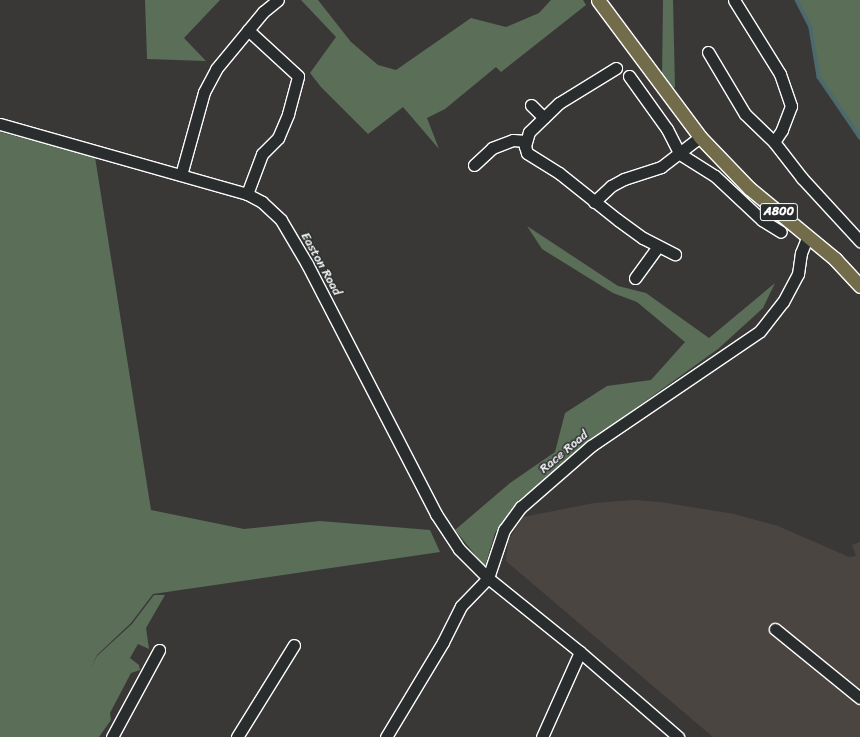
<!DOCTYPE html>
<html>
<head>
<meta charset="utf-8">
<style>
  body { margin:0 }
  #map { position:relative; width:860px; height:737px; overflow:hidden; background:#393837; font-family:Sriracha,sans-serif }
  div>[style] { position:absolute }
  [style*='--x'] { left:calc(var(--x)*1px); top:calc(var(--y)*1px); width:calc(var(--w)*1px); rotate:calc(var(--a)*1deg) }
  .built>* { inset:0; background:#4b4542 }
  .green>* { inset:0; background:#5b6e58 }
  .stream>* { height:3.5px; margin:-1.75px; padding:0 1.75px; transform-origin:1.75px; border-radius:1.75px; background:#4c6a6e }
  .roads { filter:drop-shadow(1px 0 #fff) drop-shadow(-1px 0 #fff) drop-shadow(0 1px #fff) drop-shadow(0 -1px #fff) }
  .minor>* { height:11px; margin:-5.5px; padding:0 5.5px; transform-origin:5.5px; border-radius:5.5px; background:#2a2d2e }
  .major>* { height:13px; margin:-6.5px; padding:0 6.5px; transform-origin:6.5px; border-radius:6.5px; background:#726c4b }
  span { translate:-50% -50%; white-space:nowrap; text-align:center; line-height:1.15; -webkit-text-stroke:3px #2a2d2e; paint-order:stroke }
  .shield-label span { padding:1px 3px; background:#2a2d2e; border:1px solid; border-radius:3px; -webkit-text-stroke-width:0 }
  .shield-label { font-size:12px; color:#fff; font-weight:700 }
  .street-label { font-size:13px; color:#fff }
</style>
</head>
<body>
<div id="map">
  <div class="built">
    <i style="clip-path:polygon(634px 500px,660px 502px,734px 514px,778px 526px,849px 557px,856px 556px,852px 545px,860px 542px,860px 737px,713px 737px,506px 561px,508px 541px,523px 517px,594px 503px)"></i>
  </div>
  <div class="green">
    <i style="clip-path:polygon(145px 0,220px 0,184px 38px,206px 61px,147px 59px)"></i>
    <i style="clip-path:polygon(301px 0,318px 0,351px 42px,378px 65px,396px 70px,471px 18px,506px 27px,539px 13px,551px 0,583px 0,586px 5px,501px 72px,496px 67px,445px 109px,427px 118px,439px 149px,403px 107px,368px 134px,321px 87px,310px 73px,336px 37px)"></i>
    <i style="clip-path:polygon(663px 0,673px 0,675px 88px,662px 81px)"></i>
    <i style="clip-path:polygon(797px 0,860px 0,860px 137px,819px 77px,811px 28px)"></i>
    <i style="clip-path:polygon(0 132px,95px 157px,151px 510px,244px 529px,320px 521px,430px 530px,440px 552px,153px 594px,131px 623px,97px 655px,91px 668px,97px 656px,132px 624px,154px 595px,165px 595px,146px 628px,149px 649px,138px 644px,130px 658px,139px 665px,140px 670px,131px 673px,110px 713px,111px 720px,99px 737px,0 737px)"></i>
    <i style="clip-path:polygon(527px 226px,618px 286px,646px 293px,709px 338px,775px 283px,763px 308px,718px 349px,612px 425px,519px 500px,495px 533px,485px 567px,455px 530px,510px 483px,555px 452px,565px 413px,607px 386px,651px 380px,685px 342px,637px 302px,613px 293px,542px 249px)"></i>
  </div>
  <div class="stream">
    <i style="--x:797;--y:0;--w:31;--a:63"></i>
    <i style="--x:811;--y:28;--w:50;--a:80.7"></i>
    <i style="--x:819;--y:77;--w:73;--a:55.7"></i>
  </div>
  <div class="roads">
    <div class="minor">
      <i style="--x:734;--y:0;--w:87;--a:58.1"></i>
      <i style="--x:780;--y:74;--w:34;--a:71"></i>
      <i style="--x:791;--y:106;--w:26;--a:111"></i>
      <i style="--x:782;--y:130;--w:14;--a:124"></i>
      <i style="--x:708;--y:52;--w:72;--a:59.2"></i>
      <i style="--x:745;--y:114;--w:40;--a:44"></i>
      <i style="--x:774;--y:142;--w:46;--a:52.1"></i>
      <i style="--x:802;--y:178;--w:86;--a:47.4"></i>
      <i style="--x:616;--y:68;--w:67;--a:148.4"></i>
      <i style="--x:559;--y:103;--w:42;--a:136"></i>
      <i style="--x:529;--y:132;--w:15;--a:106"></i>
      <i style="--x:525;--y:146;--w:7;--a:74"></i>
      <i style="--x:527;--y:153;--w:38;--a:32"></i>
      <i style="--x:559;--y:173;--w:75;--a:38.5"></i>
      <i style="--x:618;--y:220;--w:31;--a:36"></i>
      <i style="--x:643;--y:238;--w:36;--a:27"></i>
      <i style="--x:629;--y:76;--w:65;--a:54.4"></i>
      <i style="--x:667;--y:129;--w:28;--a:63"></i>
      <i style="--x:680;--y:154;--w:41;--a:32.2"></i>
      <i style="--x:715;--y:176;--w:64;--a:43.1"></i>
      <i style="--x:762;--y:220;--w:22;--a:32"></i>
      <i style="--x:531;--y:105;--w:18;--a:45"></i>
      <i style="--x:0;--y:124;--w:257;--a:15.8"></i>
      <i style="--x:247;--y:194;--w:17;--a:28"></i>
      <i style="--x:262;--y:202;--w:26;--a:43"></i>
      <i style="--x:281;--y:220;--w:51;--a:59.4"></i>
      <i style="--x:307;--y:264;--w:281;--a:62.7"></i>
      <i style="--x:436;--y:514;--w:42;--a:56.7"></i>
      <i style="--x:459;--y:549;--w:41;--a:45"></i>
      <i style="--x:488;--y:578;--w:118;--a:38.8"></i>
      <i style="--x:580;--y:652;--w:130;--a:40.9"></i>
      <i style="--x:474;--y:165;--w:25;--a:-43"></i>
      <i style="--x:492;--y:148;--w:22;--a:-21"></i>
      <i style="--x:513;--y:140;--w:12;--a:5"></i>
      <i style="--x:181;--y:175;--w:86;--a:-74.5"></i>
      <i style="--x:204;--y:92;--w:26;--a:-62"></i>
      <i style="--x:216;--y:69;--w:74;--a:-50.5"></i>
      <i style="--x:263;--y:12;--w:19;--a:-39"></i>
      <i style="--x:247;--y:194;--w:43;--a:-69.4"></i>
      <i style="--x:262;--y:154;--w:23;--a:-45"></i>
      <i style="--x:278;--y:138;--w:26;--a:-67"></i>
      <i style="--x:288;--y:114;--w:39;--a:-75"></i>
      <i style="--x:298;--y:76;--w:68;--a:-137.4"></i>
      <i style="--x:594;--y:202;--w:23;--a:-43"></i>
      <i style="--x:611;--y:186;--w:15;--a:-28"></i>
      <i style="--x:624;--y:179;--w:39;--a:-18"></i>
      <i style="--x:661;--y:167;--w:49;--a:-37.6"></i>
      <i style="--x:635;--y:278;--w:39;--a:-54"></i>
      <i style="--x:775;--y:629;--w:109;--a:39.1"></i>
      <i style="--x:112;--y:737;--w:99;--a:-61.6"></i>
      <i style="--x:237;--y:737;--w:108;--a:-58.2"></i>
      <i style="--x:386;--y:737;--w:111;--a:-59"></i>
      <i style="--x:443;--y:642;--w:40;--a:-63.4"></i>
      <i style="--x:461;--y:606;--w:39;--a:-46"></i>
      <i style="--x:488;--y:578;--w:51;--a:-71.6"></i>
      <i style="--x:504;--y:530;--w:29;--a:-54"></i>
      <i style="--x:521;--y:507;--w:93;--a:-41.1"></i>
      <i style="--x:591;--y:446;--w:204;--a:-34.2"></i>
      <i style="--x:760;--y:331;--w:37;--a:-52"></i>
      <i style="--x:783;--y:302;--w:32;--a:-62"></i>
      <i style="--x:798;--y:274;--w:21;--a:-82"></i>
      <i style="--x:801;--y:253;--w:18;--a:-68"></i>
      <i style="--x:542;--y:737;--w:93;--a:-65.9"></i>
    </div>
    <div class="major">
      <i style="--x:598;--y:0;--w:171;--a:53.3"></i>
      <i style="--x:700;--y:137;--w:71;--a:46.1"></i>
      <i style="--x:749;--y:188;--w:112;--a:39.5"></i>
      <i style="--x:835;--y:259;--w:37;--a:47"></i>
    </div>
  </div>
  <div class="shield-label">
    <span style="left:779px;top:212px">A800</span>
  </div>
  <div class="street-label">
    <span style="left:321px;top:264px;rotate:61deg">Easton Road</span>
    <span style="left:564px;top:452px;rotate:-40deg">Race Road</span>
  </div>
</div>
</body>
</html>
